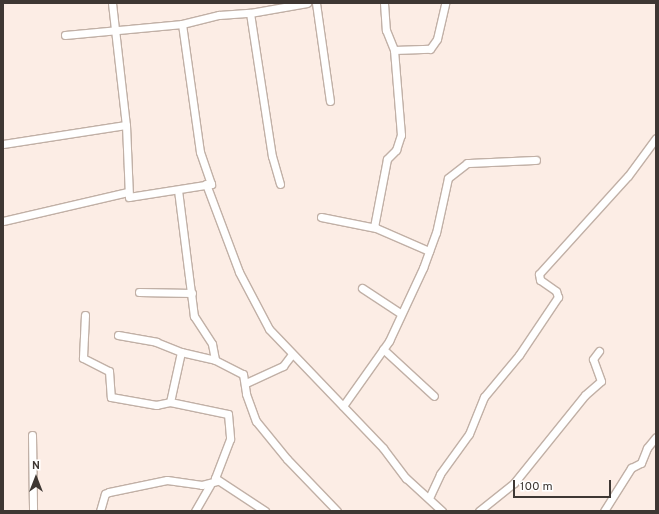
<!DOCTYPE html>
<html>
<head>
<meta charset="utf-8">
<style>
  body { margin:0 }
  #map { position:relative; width:659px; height:514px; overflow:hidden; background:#fcede5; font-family:Overpass,sans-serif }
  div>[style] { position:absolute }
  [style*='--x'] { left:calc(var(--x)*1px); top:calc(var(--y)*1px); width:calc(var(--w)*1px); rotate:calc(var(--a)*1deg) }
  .roads { filter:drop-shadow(1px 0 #c1b0a6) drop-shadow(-1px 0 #c1b0a6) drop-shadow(0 1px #c1b0a6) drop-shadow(0 -1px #c1b0a6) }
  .street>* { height:7px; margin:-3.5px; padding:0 3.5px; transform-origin:3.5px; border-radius:3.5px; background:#fff }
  span { translate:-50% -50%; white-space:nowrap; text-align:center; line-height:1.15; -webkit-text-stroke:3px #fff; paint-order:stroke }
  .frame { position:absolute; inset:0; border:4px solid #3e3733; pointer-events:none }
  .north { position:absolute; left:16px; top:458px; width:40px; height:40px; -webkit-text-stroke:3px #fff; paint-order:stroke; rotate:0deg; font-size:11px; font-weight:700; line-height:16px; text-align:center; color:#3e3733 }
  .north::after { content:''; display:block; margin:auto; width:14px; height:18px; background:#3e3733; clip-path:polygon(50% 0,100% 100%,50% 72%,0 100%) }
  .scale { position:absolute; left:513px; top:480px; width:98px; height:18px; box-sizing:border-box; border:2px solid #3e3733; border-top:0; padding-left:5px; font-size:12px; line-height:14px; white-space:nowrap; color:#3e3733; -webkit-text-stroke:3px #fff; paint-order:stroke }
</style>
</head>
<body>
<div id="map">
  <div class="roads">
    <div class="street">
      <i style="--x:112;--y:3;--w:123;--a:83.5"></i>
      <i style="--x:126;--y:125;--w:72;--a:87.6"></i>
      <i style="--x:129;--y:197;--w:83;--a:-9"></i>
      <i style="--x:316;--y:3;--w:99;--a:81.9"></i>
      <i style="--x:384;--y:3;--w:27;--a:86"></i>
      <i style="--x:386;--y:30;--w:22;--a:68"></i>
      <i style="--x:394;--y:50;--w:36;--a:-2"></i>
      <i style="--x:430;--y:49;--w:12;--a:-55"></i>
      <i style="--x:437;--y:39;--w:37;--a:-77"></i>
      <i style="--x:250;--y:13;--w:145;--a:81.3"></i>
      <i style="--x:272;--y:156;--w:29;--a:74"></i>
      <i style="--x:182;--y:24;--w:38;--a:-14"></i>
      <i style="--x:219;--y:15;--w:31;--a:-4"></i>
      <i style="--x:250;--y:13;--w:58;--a:-10"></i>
      <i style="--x:65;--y:35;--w:118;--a:-5.4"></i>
      <i style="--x:182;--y:24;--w:129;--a:82"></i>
      <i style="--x:200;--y:152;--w:34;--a:71"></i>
      <i style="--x:3;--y:144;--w:124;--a:-8.8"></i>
      <i style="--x:211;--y:184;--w:5;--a:180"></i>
      <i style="--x:206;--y:184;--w:94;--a:69.4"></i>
      <i style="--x:239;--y:272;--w:64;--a:62.2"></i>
      <i style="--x:269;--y:329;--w:165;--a:46.2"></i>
      <i style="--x:383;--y:448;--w:38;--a:53"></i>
      <i style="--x:406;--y:478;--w:49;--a:42.5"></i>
      <i style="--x:178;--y:190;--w:127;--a:82.8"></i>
      <i style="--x:194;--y:316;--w:33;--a:57"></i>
      <i style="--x:212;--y:344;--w:16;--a:79"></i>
      <i style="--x:215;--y:360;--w:31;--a:27"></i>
      <i style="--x:243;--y:374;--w:20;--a:81"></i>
      <i style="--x:246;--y:394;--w:29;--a:70"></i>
      <i style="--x:256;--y:421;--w:49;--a:50.8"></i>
      <i style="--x:287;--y:459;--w:72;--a:46.1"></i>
      <i style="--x:321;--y:217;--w:56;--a:11.3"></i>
      <i style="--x:376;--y:228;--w:58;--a:23.5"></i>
      <i style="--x:3;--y:221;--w:128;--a:-13.1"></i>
      <i style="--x:374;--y:227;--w:69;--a:-79.2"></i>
      <i style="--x:387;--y:159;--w:13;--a:-45"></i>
      <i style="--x:396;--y:150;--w:16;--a:-72"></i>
      <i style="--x:401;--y:135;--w:85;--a:-94.7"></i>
      <i style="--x:362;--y:288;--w:45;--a:33.3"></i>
      <i style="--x:139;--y:292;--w:53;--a:1.1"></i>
      <i style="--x:85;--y:315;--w:43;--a:92.7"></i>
      <i style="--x:83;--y:358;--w:29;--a:27"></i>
      <i style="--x:109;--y:371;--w:26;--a:86"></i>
      <i style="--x:111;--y:397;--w:46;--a:10.1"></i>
      <i style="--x:156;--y:405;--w:14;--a:-12"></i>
      <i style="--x:170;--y:402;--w:59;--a:11.7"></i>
      <i style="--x:228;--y:414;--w:25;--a:85"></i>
      <i style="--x:230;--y:439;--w:42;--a:111"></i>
      <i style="--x:215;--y:478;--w:60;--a:33.4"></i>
      <i style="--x:118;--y:335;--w:39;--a:10"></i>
      <i style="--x:156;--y:342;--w:27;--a:22"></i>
      <i style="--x:383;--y:349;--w:69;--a:42.7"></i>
      <i style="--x:246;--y:383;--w:41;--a:-24.7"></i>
      <i style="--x:283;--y:366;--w:15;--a:-53"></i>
      <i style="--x:170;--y:402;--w:51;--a:-77.6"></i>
      <i style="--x:181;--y:352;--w:35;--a:13"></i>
      <i style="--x:343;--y:406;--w:80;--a:-54.7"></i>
      <i style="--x:389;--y:341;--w:81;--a:-65"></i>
      <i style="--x:423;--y:268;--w:37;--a:-70"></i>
      <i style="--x:436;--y:233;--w:56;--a:-77.7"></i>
      <i style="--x:448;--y:178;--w:24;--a:-38"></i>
      <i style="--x:467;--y:163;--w:69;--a:-2.5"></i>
      <i style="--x:32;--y:435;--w:76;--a:89.2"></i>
      <i style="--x:429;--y:498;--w:26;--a:-65"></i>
      <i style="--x:440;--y:474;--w:49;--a:-54.1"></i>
      <i style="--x:469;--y:434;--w:40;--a:-68"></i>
      <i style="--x:484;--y:397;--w:55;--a:-50.2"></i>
      <i style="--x:519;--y:355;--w:70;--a:-56.1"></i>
      <i style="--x:558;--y:297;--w:6;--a:-108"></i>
      <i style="--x:556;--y:291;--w:19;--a:-145"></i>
      <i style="--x:540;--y:280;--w:6;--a:-99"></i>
      <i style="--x:539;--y:274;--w:132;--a:-47.8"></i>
      <i style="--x:628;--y:176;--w:47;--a:-53.6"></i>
      <i style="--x:100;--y:511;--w:18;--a:-74"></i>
      <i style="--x:105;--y:494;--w:4;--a:-27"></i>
      <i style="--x:109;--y:492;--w:59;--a:-11.7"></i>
      <i style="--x:167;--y:480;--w:35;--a:8"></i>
      <i style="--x:202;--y:485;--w:16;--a:-15"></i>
      <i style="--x:195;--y:511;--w:30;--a:-60"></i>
      <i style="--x:479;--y:511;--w:45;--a:-38.7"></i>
      <i style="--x:514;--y:483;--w:113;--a:-51.1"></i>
      <i style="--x:585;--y:395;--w:21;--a:-41"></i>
      <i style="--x:601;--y:381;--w:23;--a:-110"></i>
      <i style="--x:593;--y:359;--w:10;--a:-53"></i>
      <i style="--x:604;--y:511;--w:51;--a:-57.9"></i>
      <i style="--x:631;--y:468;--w:11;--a:-27"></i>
      <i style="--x:641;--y:463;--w:16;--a:-68"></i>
      <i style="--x:647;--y:448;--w:14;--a:-51"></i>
    </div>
  </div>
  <div class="frame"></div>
  <div class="north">N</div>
  <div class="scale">100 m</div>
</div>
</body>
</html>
